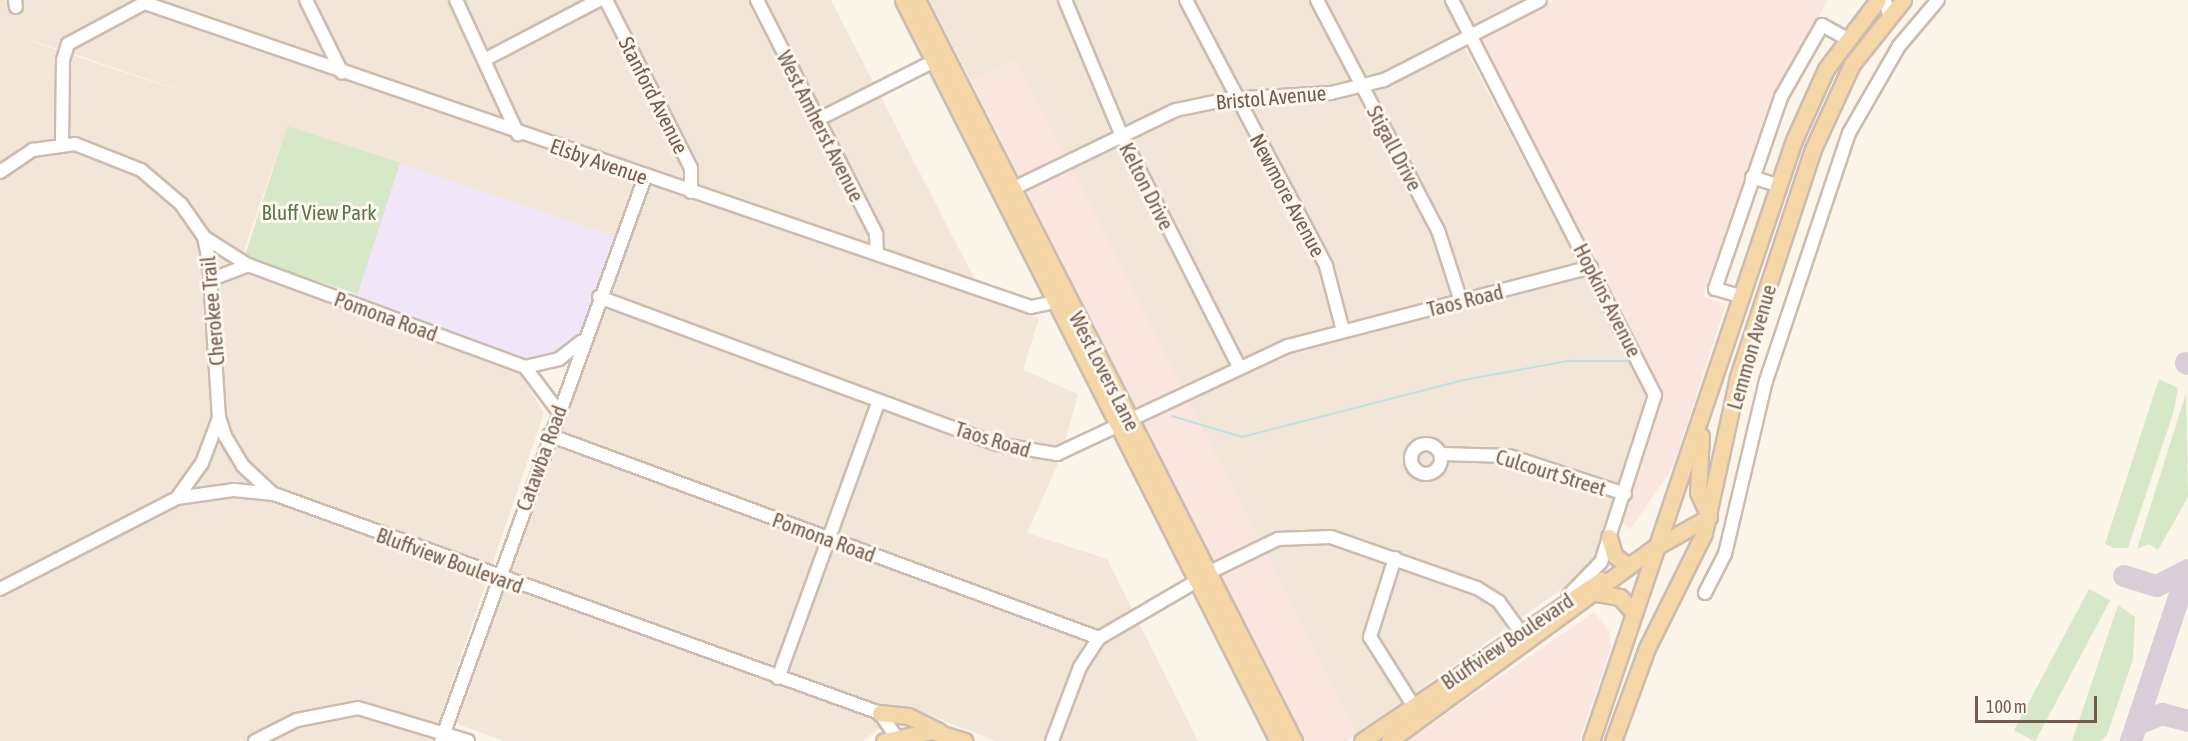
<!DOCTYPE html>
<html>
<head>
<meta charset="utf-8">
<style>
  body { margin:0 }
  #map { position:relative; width:2188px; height:741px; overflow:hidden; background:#fbf4e9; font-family:"Asap Condensed",sans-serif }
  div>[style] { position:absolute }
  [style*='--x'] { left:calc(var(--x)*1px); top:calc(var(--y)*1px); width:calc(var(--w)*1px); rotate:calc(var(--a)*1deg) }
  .residential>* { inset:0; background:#f2e6d8 }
  .commercial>* { inset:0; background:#fae6de }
  .education>* { inset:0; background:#f1e6f8 }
  .green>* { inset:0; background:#d6e8c8; transform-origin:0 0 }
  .stream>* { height:2px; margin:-1px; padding:0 1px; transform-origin:1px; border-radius:1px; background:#bfdfe3 }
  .taxiway>* { height:22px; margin:-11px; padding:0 11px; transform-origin:11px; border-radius:11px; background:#d9ced7 }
  .roads { filter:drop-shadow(2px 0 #ccbcb0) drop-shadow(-2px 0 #ccbcb0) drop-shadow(0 2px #ccbcb0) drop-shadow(0 -2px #ccbcb0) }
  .minor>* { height:12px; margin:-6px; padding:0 6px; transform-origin:6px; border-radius:6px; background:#fff }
  .minor>.ring { margin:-6px; padding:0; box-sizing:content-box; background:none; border:12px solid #fff; border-radius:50% }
  .major>* { height:15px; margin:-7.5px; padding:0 7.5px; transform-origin:7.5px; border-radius:7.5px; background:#f4d6a7 }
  span { translate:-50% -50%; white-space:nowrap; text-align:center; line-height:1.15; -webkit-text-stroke:6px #fef8ef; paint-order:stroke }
  .street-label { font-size:21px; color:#745b4f }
  .park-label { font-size:21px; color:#577847 }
  .scale { position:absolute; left:1975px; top:696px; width:122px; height:27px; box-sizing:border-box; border:3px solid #745b4f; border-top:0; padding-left:8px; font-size:18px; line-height:21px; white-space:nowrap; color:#745b4f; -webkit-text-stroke:4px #fef8ef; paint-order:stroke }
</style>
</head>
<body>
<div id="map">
  <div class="residential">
    <i style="clip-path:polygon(evenodd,0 0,831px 0,974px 278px,972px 294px,1039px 318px,1023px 370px,1078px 394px,1061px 457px,1027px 533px,1107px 559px,1198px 741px,996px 741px,927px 714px,877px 730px,863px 741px,504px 741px,457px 724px,625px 242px,287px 126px,242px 256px,243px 273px,518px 370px,544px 413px,432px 741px,0 741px,0 0,9px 34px,71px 53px,191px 94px,190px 94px,9px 34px)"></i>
    <i style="clip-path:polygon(929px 0,1520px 0,1457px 33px,1645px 391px,1645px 408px,1596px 565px,1357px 734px,1015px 59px,971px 81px)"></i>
  </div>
  <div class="commercial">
    <i style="clip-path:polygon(1555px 0,1828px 0,1770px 102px,1703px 297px,1726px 304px,1673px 467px,1630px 530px,1622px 522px,1660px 405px,1656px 382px,1480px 46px,1481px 39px)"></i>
    <i style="clip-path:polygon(1015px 59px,1357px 734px,1347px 741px,1303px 741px,971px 81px)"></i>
    <i style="clip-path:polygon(1594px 612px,1609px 630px,1611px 646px,1579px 741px,1407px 741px)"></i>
  </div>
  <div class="education">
    <i style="clip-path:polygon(400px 163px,615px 237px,579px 336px,569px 348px,542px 360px,527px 360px,351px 295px)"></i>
  </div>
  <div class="green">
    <i style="left:287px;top:126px;width:119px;height:138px;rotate:18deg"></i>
    <i style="clip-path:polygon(2159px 379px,2178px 388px,2173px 414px,2128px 548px,2114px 548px,2105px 544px)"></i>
    <i style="clip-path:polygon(2186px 393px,2188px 497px,2158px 550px,2149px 544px,2137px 549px)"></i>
    <i style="left:2089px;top:589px;width:24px;height:160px;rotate:28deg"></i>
    <i style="clip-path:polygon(2118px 605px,2135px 617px,2133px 659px,2107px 735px,2101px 741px,2072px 741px)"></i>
  </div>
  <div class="stream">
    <i style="--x:1172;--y:416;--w:73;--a:16.7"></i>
    <i style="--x:1242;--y:437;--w:229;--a:-14.4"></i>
    <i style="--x:1464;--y:380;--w:106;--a:-10.4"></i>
    <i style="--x:1568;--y:361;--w:60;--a:0"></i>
  </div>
  <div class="taxiway">
    <i style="--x:2186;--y:363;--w:2;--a:27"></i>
    <i style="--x:2124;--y:576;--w:34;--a:17"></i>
    <i style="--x:2157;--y:586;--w:35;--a:-27"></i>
    <i style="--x:2140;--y:723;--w:24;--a:-22"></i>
    <i style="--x:2162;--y:714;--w:27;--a:15"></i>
    <i style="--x:2131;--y:741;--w:179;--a:-71.5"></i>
  </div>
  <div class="roads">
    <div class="minor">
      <i style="--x:15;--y:0;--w:7;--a:82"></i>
      <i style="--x:306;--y:0;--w:81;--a:63.7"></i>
      <i style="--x:456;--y:0;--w:148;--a:65.2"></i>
      <i style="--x:606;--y:0;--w:188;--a:63.2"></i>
      <i style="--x:691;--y:168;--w:24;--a:90"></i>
      <i style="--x:757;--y:0;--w:263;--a:63"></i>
      <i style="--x:876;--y:234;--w:20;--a:87"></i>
      <i style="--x:1065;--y:0;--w:145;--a:67.3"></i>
      <i style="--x:1121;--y:134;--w:261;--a:63.1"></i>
      <i style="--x:1186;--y:0;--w:301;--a:62.2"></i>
      <i style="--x:1326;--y:266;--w:67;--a:75.3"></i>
      <i style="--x:1317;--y:0;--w:260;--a:62.3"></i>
      <i style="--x:1438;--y:230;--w:75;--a:72.1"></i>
      <i style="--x:1452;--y:0;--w:444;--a:62.8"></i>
      <i style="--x:1655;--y:395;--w:176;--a:107.9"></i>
      <i style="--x:1601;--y:562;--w:47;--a:134.1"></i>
      <i style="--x:1885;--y:0;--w:16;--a:75"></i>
      <i style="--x:145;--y:3;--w:937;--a:18.94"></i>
      <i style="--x:1031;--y:307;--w:25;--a:-12"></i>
      <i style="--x:486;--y:59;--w:127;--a:-27.6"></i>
      <i style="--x:817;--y:120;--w:140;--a:-26.7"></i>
      <i style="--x:62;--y:143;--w:83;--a:-89.3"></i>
      <i style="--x:63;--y:60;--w:17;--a:-73"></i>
      <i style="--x:68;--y:44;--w:93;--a:-28.2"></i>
      <i style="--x:0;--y:172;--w:40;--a:-34"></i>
      <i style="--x:33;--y:150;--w:42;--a:-8.1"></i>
      <i style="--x:75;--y:144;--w:71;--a:21.5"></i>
      <i style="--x:141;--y:170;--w:52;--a:40.4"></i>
      <i style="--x:181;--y:204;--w:40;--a:55.1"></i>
      <i style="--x:204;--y:237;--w:24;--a:78"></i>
      <i style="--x:209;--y:260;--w:157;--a:86.4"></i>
      <i style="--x:219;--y:417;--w:20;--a:72"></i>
      <i style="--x:225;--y:436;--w:35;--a:59"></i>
      <i style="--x:243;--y:466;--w:41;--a:43"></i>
      <i style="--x:1752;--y:177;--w:28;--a:18"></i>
      <i style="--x:1006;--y:192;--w:189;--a:-25.8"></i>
      <i style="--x:1176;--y:110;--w:53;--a:-11.9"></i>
      <i style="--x:1228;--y:99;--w:103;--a:-3.3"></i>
      <i style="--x:1331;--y:93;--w:55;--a:-13.8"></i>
      <i style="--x:1384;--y:80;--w:175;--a:-27.1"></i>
      <i style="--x:204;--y:237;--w:52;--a:32.5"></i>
      <i style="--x:248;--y:265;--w:295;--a:20.2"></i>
      <i style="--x:525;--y:367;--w:55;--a:53.1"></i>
      <i style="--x:212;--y:279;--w:39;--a:-21"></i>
      <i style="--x:1740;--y:296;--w:26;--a:-164"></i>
      <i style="--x:1715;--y:289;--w:203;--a:-71"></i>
      <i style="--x:1781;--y:97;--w:83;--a:-60.3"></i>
      <i style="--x:1822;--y:25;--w:26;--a:29"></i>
      <i style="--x:599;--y:297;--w:424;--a:20.3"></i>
      <i style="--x:997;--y:444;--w:61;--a:9.5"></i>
      <i style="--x:1057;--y:454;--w:255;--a:-25.1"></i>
      <i style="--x:1288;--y:346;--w:313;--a:-14.6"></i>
      <i style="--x:525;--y:367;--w:35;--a:-13"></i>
      <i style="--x:559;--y:359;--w:28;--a:-38"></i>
      <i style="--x:549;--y:435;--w:586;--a:20.26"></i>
      <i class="ring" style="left:1411px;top:444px;width:18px;height:18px"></i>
      <i style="--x:1441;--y:454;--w:68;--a:1.7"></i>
      <i style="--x:1509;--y:456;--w:122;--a:18.1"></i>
      <i style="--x:177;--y:498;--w:43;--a:-54.5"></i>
      <i style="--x:202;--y:463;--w:48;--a:-69.3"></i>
      <i style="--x:1395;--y:558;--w:83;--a:107.6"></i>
      <i style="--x:1370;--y:637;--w:80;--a:57.7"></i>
      <i style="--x:1208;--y:573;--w:78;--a:-25.9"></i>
      <i style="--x:1278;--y:539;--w:53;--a:-2.2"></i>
      <i style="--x:1331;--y:537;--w:155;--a:19.3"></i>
      <i style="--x:1477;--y:588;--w:26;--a:32"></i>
      <i style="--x:1499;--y:602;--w:34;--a:54"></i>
      <i style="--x:0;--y:589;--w:199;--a:-27.2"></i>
      <i style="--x:177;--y:498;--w:58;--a:-8"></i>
      <i style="--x:234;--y:490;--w:40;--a:5.7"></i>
      <i style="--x:274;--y:494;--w:644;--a:19.87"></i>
      <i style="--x:880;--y:713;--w:34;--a:56"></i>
      <i style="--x:1705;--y:593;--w:44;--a:-62.9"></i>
      <i style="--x:1725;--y:554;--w:178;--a:-76.7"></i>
      <i style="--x:1766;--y:381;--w:262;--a:-71.5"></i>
      <i style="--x:1849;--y:133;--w:100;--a:-60.1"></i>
      <i style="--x:1899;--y:46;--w:60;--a:-49.7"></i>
      <i style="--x:778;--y:678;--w:295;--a:-70"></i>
      <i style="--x:255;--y:741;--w:47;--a:-26.6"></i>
      <i style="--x:297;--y:720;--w:62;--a:-11.1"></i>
      <i style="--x:358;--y:708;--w:115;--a:16.7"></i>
      <i style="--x:441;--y:741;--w:600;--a:-70.11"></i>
      <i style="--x:1052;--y:741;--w:79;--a:-69.3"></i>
      <i style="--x:1080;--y:667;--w:35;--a:-57"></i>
      <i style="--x:1099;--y:638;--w:113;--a:-30.2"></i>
    </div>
    <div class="major">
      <i style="--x:903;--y:0;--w:830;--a:63.16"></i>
      <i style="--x:917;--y:0;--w:831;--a:63.03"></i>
      <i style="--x:1701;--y:436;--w:56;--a:93.1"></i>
      <i style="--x:1698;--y:492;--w:27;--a:66"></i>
      <i style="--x:1609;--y:537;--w:19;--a:74"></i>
      <i style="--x:1614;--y:555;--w:13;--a:39"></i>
      <i style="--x:1597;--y:593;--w:23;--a:10"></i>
      <i style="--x:1620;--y:597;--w:21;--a:49"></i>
      <i style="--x:880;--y:713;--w:28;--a:6"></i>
      <i style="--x:908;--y:716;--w:34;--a:26"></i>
      <i style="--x:884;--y:741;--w:49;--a:-11.8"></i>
      <i style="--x:932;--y:731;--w:34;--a:17"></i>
      <i style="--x:1362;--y:741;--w:288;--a:-34"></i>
      <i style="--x:1389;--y:741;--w:328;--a:-36.1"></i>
      <i style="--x:1654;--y:548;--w:63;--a:-29.4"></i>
      <i style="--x:1591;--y:741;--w:634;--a:-71.34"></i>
      <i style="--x:1794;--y:140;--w:78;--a:-65.7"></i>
      <i style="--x:1826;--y:69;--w:86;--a:-53"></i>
      <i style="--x:1613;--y:741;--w:99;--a:-69.9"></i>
      <i style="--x:1647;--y:648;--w:128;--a:-63.6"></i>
      <i style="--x:1704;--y:533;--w:160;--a:-77.7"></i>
      <i style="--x:1738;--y:377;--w:240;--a:-71.8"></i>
      <i style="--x:1813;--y:149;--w:94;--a:-65.4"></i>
      <i style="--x:1852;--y:64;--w:82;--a:-51.4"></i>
    </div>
  </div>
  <div class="street-label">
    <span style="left:654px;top:95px;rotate:63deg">Stanford Avenue</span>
    <span style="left:1271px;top:97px;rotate:-5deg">Bristol Avenue</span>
    <span style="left:821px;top:126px;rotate:63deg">West Amherst Avenue</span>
    <span style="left:1395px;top:148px;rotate:62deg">Stigall Drive</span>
    <span style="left:599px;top:161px;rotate:19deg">Elsby Avenue</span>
    <span style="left:1147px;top:186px;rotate:63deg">Kelton Drive</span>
    <span style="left:1288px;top:195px;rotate:62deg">Newmore Avenue</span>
    <span style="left:1465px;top:300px;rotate:-14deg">Taos Road</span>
    <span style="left:1608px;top:300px;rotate:63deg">Hopkins Avenue</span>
    <span style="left:212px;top:311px;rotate:-95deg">Cherokee Trail</span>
    <span style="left:386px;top:316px;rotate:20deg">Pomona Road</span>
    <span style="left:1751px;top:347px;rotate:-74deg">Lemmon Avenue</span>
    <span style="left:1105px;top:371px;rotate:63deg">West Lovers Lane</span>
    <span style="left:993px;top:439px;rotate:17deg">Taos Road</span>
    <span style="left:541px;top:458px;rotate:-70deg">Catawba Road</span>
    <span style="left:1551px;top:472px;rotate:17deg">Culcourt Street</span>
    <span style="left:824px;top:537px;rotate:20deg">Pomona Road</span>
    <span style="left:450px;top:560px;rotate:20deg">Bluffview Boulevard</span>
    <span style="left:1507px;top:641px;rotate:-34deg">Bluffview Boulevard</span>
  </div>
  <div class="park-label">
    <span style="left:319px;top:212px">Bluff View Park</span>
  </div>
  <div class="scale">100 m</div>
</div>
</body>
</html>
